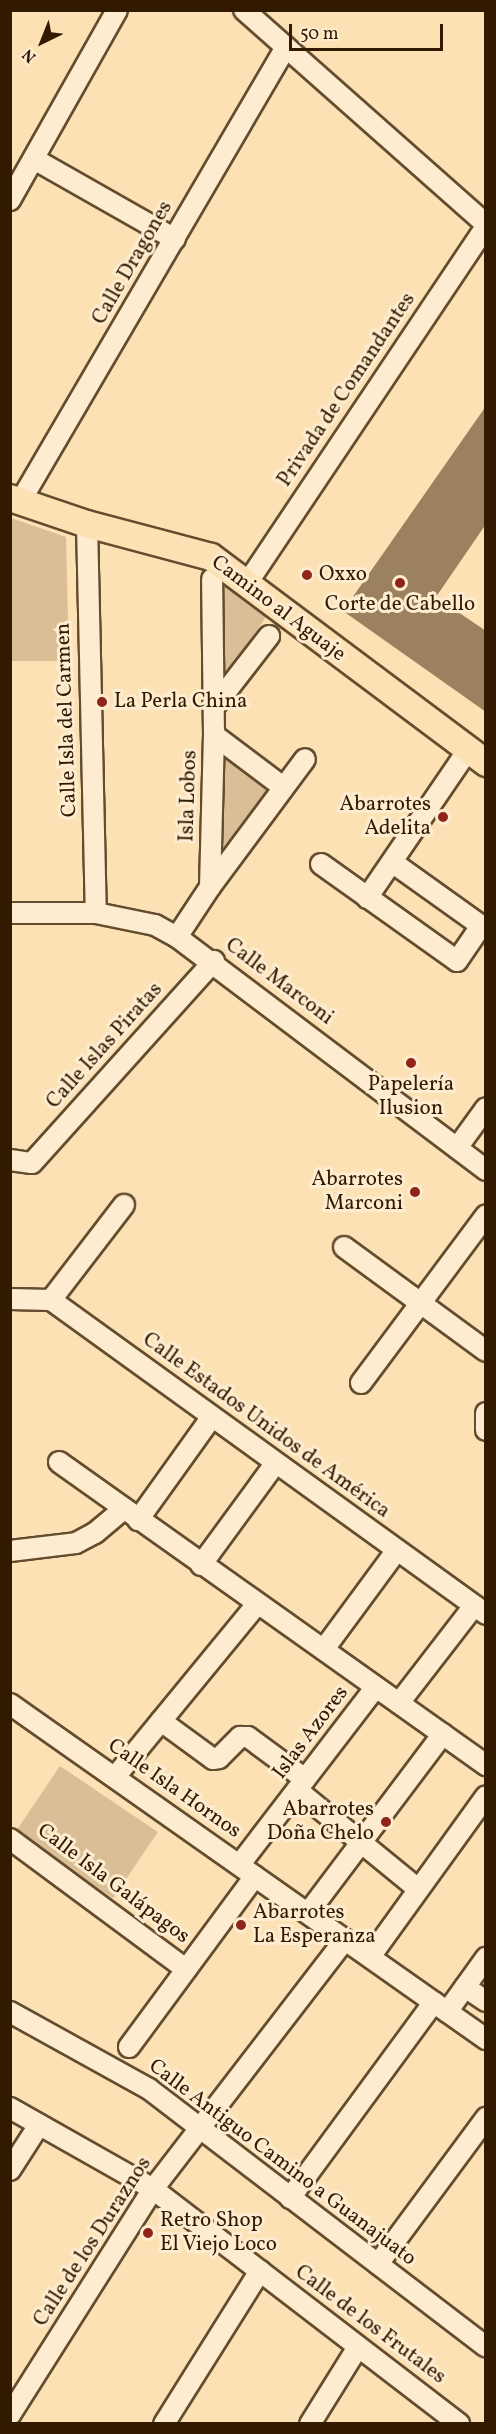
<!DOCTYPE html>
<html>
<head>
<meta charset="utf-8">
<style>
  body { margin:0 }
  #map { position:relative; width:496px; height:2434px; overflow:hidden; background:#fce1b5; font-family:Vollkorn,serif }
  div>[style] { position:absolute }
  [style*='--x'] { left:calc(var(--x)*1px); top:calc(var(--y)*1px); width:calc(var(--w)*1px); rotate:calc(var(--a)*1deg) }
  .green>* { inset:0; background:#dabf96; transform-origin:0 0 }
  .building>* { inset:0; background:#9b815f }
  .roads { filter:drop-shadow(2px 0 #644c2e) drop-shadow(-2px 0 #644c2e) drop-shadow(0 2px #644c2e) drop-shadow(0 -2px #644c2e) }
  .minor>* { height:20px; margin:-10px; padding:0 10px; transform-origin:10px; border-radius:10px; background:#fdeccf }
  .major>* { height:26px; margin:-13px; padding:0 13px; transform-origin:13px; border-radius:13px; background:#fce1b5 }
  .dots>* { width:16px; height:16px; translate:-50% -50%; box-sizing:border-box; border:3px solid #fdeccf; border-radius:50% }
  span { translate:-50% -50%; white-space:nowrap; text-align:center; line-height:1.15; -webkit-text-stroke:6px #fdeccf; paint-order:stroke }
  .street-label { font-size:21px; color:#321a01 }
  .poi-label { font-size:21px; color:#321a01 }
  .left { translate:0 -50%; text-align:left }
  .right { translate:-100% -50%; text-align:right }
  .frame { position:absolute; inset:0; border:12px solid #321a01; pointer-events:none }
  .north { position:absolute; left:12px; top:12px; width:60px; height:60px; -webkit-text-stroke:4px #fdeccf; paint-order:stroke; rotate:223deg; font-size:16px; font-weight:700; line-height:24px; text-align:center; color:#321a01 }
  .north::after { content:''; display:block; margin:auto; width:21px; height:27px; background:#321a01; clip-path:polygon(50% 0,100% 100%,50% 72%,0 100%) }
  .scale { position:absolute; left:289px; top:24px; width:154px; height:27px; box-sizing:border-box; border:3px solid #321a01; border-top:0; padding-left:8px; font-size:18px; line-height:21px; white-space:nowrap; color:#321a01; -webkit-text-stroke:4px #fdeccf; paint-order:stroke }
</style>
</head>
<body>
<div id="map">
  <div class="green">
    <i style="clip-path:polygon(11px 518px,66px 537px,69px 661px,11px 661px)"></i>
    <i style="clip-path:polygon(215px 574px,266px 617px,221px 683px)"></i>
    <i style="clip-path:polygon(221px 755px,272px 794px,222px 864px)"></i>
    <i style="left:60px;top:1766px;width:118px;height:80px;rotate:34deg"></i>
  </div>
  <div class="building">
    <i style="clip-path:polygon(486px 406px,486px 524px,436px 597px,486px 631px,486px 712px,343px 611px)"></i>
  </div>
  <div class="roads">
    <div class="minor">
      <i style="--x:244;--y:10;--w:323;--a:41.5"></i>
      <i style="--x:34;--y:159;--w:162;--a:29.6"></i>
      <i style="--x:10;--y:200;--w:218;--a:-60.6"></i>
      <i style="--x:20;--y:502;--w:527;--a:-59.69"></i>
      <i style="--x:87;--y:524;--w:389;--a:88.7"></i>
      <i style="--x:248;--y:582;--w:428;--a:-56.2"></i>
      <i style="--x:214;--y:707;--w:90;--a:-52.2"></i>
      <i style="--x:214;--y:735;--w:86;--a:37"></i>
      <i style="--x:392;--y:862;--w:115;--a:35.5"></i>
      <i style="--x:321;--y:864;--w:167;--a:35.5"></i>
      <i style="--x:457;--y:961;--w:42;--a:-55.6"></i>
      <i style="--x:210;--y:887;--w:159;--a:-53.4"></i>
      <i style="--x:367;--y:898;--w:179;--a:-55.7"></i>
      <i style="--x:10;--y:913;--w:86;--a:0"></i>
      <i style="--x:96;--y:913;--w:60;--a:11.5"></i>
      <i style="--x:155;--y:925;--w:25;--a:29"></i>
      <i style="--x:177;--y:937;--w:387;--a:37"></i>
      <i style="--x:177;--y:937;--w:60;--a:-56.6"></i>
      <i style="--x:210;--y:887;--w:152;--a:-88.5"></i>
      <i style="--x:214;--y:735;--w:156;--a:-90.7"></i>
      <i style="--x:457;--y:1148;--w:49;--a:-54.1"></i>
      <i style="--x:10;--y:1160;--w:22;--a:8"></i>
      <i style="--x:32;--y:1163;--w:272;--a:-48"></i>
      <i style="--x:344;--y:1247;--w:176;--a:36.2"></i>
      <i style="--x:10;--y:1299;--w:41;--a:1.4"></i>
      <i style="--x:51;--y:1300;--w:536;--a:35.82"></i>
      <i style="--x:51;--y:1300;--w:120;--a:-52.5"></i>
      <i style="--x:361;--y:1383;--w:209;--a:-53.3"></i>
      <i style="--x:486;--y:1413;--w:17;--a:90"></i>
      <i style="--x:59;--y:1462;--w:524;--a:35.36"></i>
      <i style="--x:138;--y:1520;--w:125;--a:-54.4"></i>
      <i style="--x:10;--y:1551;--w:66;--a:-6.9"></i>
      <i style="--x:76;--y:1543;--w:21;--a:-28"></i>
      <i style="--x:95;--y:1533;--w:38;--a:-40"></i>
      <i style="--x:201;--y:1565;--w:125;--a:-53.8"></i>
      <i style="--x:324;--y:1649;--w:123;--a:-53.6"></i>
      <i style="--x:399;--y:1703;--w:123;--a:-52.3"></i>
      <i style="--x:10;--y:1704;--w:582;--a:35.14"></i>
      <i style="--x:161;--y:1721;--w:64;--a:36.2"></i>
      <i style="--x:213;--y:1759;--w:6;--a:-9"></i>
      <i style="--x:219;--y:1758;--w:30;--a:-45"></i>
      <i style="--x:240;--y:1737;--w:8;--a:0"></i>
      <i style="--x:248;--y:1737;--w:71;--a:36.4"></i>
      <i style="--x:115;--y:1777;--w:224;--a:-50.6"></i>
      <i style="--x:297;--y:1790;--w:156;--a:39.3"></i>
      <i style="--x:10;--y:1839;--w:219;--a:36.5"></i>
      <i style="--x:240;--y:1864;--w:223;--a:-52.5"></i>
      <i style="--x:308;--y:1913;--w:224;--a:-53"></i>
      <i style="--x:370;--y:1957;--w:198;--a:-54.2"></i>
      <i style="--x:465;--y:1987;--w:25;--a:34"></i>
      <i style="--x:10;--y:2012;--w:159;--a:29"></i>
      <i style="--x:149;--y:2089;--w:424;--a:37.4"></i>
      <i style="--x:447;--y:2012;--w:67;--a:-54.2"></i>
      <i style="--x:129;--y:2047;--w:212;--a:-53.6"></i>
      <i style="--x:10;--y:2108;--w:164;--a:29.5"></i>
      <i style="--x:153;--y:2189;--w:386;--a:37.5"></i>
      <i style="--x:10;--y:2170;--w:54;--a:-57.2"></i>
      <i style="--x:290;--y:2198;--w:243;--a:-53.7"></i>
      <i style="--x:378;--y:2264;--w:182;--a:-53.5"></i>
      <i style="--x:10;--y:2415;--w:267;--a:-57.7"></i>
      <i style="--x:153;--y:2189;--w:314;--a:-52.4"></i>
      <i style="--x:164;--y:2424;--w:181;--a:-57.9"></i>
      <i style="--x:310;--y:2424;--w:91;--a:-58.1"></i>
    </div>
    <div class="major">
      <i style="--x:10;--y:498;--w:81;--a:18.7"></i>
      <i style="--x:87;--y:524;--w:128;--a:14.9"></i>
      <i style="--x:211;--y:557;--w:344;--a:36.8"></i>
    </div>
  </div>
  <div class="dots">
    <i style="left:307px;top:575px;background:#8f2418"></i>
    <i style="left:400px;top:583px;background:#8f2418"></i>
    <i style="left:102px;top:702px;background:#8f2418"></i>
    <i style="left:443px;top:817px;background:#8f2418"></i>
    <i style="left:411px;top:1063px;background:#8f2418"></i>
    <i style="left:415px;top:1192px;background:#8f2418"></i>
    <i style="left:386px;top:1822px;background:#8f2418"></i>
    <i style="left:241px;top:1925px;background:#8f2418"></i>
    <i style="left:148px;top:2233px;background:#8f2418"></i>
  </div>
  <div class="street-label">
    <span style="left:133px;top:263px;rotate:-60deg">Calle Dragones</span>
    <span style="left:347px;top:390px;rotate:-56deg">Privada de Comandantes</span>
    <span style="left:278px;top:609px;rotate:37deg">Camino al Aguaje</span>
    <span style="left:67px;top:720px;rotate:-92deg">Calle Isla del Carmen</span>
    <span style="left:189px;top:796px;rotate:-88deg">Isla Lobos</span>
    <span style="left:279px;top:982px;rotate:37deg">Calle Marconi</span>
    <span style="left:105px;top:1046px;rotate:-48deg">Calle Islas Piratas</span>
    <span style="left:266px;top:1426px;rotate:36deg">Calle Estados Unidos de América</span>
    <span style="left:311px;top:1733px;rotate:-53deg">Islas Azores</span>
    <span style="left:174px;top:1789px;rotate:35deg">Calle Isla Hornos</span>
    <span style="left:113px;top:1884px;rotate:37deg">Calle Isla Galápagos</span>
    <span style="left:282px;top:2163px;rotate:37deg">Calle Antiguo Camino a Guanajuato</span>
    <span style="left:93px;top:2242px;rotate:-57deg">Calle de los Duraznos</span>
    <span style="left:370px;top:2325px;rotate:37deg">Calle de los Frutales</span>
  </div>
  <div class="poi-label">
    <span class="left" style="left:319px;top:575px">Oxxo</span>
    <span style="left:400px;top:605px">Corte de Cabello</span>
    <span class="left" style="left:114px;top:702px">La Perla China</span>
    <span class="right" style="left:431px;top:817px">Abarrotes<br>Adelita</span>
    <span style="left:411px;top:1097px">Papelería<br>Ilusion</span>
    <span class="right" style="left:403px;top:1192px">Abarrotes<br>Marconi</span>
    <span class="right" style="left:374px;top:1822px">Abarrotes<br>Doña Chelo</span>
    <span class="left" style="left:253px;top:1925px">Abarrotes<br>La Esperanza</span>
    <span class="left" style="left:160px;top:2233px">Retro Shop<br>El Viejo Loco</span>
  </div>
  <div class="frame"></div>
  <div class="north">N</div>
  <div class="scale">50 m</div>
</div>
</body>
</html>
